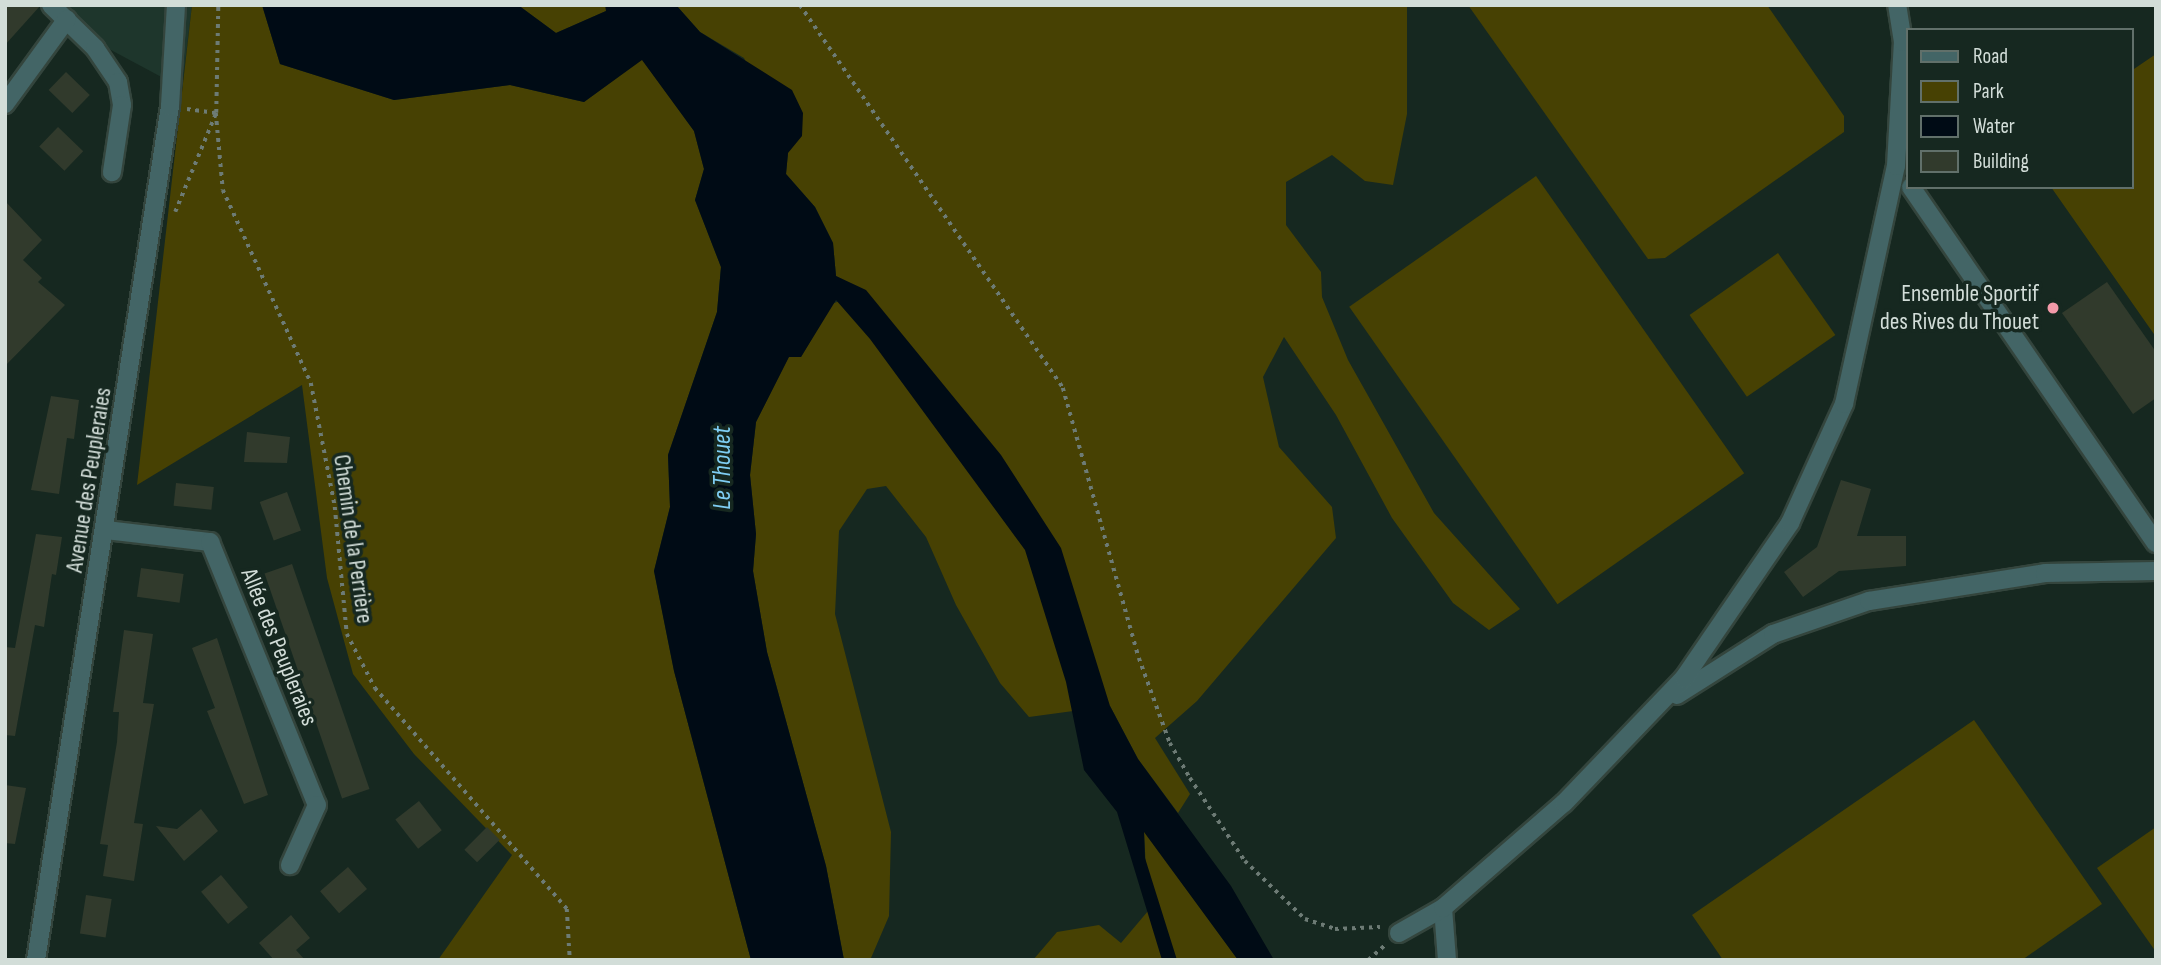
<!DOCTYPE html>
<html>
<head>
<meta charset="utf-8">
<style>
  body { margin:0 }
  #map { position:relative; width:2161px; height:965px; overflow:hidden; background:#162820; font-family:"Sofia Sans Condensed",sans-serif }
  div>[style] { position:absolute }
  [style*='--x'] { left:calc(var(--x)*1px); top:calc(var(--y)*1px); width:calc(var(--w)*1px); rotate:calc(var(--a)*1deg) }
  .built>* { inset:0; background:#1e362c }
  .green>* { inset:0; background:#474103; transform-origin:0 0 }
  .water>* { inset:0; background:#000b15 }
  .building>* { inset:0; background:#313a2c; transform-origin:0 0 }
  .path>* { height:3.5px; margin-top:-1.75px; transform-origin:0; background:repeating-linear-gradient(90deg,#6d7b75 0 3.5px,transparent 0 8.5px) }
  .roads { filter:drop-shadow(2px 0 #34453d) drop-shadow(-2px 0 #34453d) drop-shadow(0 2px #34453d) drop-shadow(0 -2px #34453d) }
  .minor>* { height:18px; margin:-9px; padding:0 9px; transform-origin:9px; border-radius:9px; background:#436566 }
  .dots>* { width:19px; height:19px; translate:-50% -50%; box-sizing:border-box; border:4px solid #162820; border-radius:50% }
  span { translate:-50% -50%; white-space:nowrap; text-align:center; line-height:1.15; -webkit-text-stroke:7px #162820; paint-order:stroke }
  .poi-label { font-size:24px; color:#d2ddd8 }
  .right { translate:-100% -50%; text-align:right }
  .street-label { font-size:24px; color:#d2ddd8 }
  .water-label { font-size:26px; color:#7fcef3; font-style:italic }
  .frame { position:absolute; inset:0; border:7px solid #d2ddd8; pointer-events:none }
  .legend { position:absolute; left:1906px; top:28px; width:228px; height:161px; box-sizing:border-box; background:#162820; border:2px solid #61706a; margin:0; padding:9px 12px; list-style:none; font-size:21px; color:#d2ddd8 }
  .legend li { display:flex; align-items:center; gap:14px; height:35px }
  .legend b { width:35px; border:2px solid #61706a }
</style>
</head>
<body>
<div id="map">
  <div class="built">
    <i style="clip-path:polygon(55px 5px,192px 5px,182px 88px,96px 42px)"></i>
  </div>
  <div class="green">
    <i style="clip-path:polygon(192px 5px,262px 5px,280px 64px,394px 100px,510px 85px,584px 102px,642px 59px,694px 131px,704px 169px,695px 200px,721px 267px,717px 312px,668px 455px,670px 507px,654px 571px,674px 671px,751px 960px,438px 960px,512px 855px,414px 754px,353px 674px,327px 578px,302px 385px,137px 485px)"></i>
    <i style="clip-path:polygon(518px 5px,632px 5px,606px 11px,556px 33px)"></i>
    <i style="clip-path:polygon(676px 5px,1407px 5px,1407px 114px,1393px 185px,1365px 181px,1332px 155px,1286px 182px,1286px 225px,1321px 272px,1322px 297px,1348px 360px,1434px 513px,1520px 609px,1489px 630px,1453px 603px,1392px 518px,1336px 415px,1284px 337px,1263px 377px,1279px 447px,1332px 507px,1336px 538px,1197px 701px,1155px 738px,1190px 794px,1178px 813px,1138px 759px,1110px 706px,1029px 717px,1000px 683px,956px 605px,926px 537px,886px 486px,867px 489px,839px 531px,835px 614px,891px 832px,889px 916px,871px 958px,844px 960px,826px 866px,767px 652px,753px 571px,756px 534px,750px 475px,756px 422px,789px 356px,801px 357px,832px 304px,864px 291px,836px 276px,833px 243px,815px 207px,786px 174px,788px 153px,744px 58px,700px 32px)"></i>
    <i style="clip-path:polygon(1468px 5px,1767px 5px,1844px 116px,1844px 132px,1665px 258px,1648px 259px)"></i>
    <i style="clip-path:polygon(2156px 54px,2156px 337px,2051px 187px,2131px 187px,2131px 71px)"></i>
    <i style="left:1536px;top:176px;width:363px;height:228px;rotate:55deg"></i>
    <i style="left:1778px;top:253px;width:100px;height:108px;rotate:55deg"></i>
    <i style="clip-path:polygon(1974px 720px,2102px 904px,2022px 960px,1723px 960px,1692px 915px)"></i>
    <i style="clip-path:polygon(2156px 827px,2156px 952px,2097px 868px)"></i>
    <i style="clip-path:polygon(1144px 831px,1238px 960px,1033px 960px,1057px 932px,1099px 925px,1121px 943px,1148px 911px)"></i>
  </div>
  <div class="water">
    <i style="clip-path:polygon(262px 5px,518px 5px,556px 33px,606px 11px,605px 5px,676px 5px,700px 32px,792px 90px,803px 113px,802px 136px,788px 153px,786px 174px,815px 207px,833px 243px,836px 276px,866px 290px,1001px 455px,1061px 548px,1110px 706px,1138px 759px,1231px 886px,1274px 960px,1238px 960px,1144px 832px,1145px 858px,1177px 960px,1162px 960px,1117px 812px,1084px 770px,1066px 682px,1025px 550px,870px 339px,836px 300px,801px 357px,789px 357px,756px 422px,750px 475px,756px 534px,753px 571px,767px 652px,826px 866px,844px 960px,751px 960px,674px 671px,654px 571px,670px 507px,668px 455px,717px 312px,721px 267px,695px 200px,704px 169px,694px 131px,642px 60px,584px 102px,510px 85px,394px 100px,280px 64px)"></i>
  </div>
  <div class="building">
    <i style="clip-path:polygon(5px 5px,40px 6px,5px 45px)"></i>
    <i style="left:66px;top:72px;width:33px;height:25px;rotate:44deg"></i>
    <i style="left:58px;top:127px;width:35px;height:27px;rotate:44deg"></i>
    <i style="clip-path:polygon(5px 201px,42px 240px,23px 260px,42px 278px,38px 282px,65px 305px,5px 366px)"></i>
    <i style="clip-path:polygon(2107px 282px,2156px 352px,2156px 398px,2133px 414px,2062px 313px)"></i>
    <i style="clip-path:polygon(51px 396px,79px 400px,74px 439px,67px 438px,59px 494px,31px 490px)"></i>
    <i style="clip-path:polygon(247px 432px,290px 437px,287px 463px,244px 462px)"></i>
    <i style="clip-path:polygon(1841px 480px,1871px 489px,1857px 536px,1906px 536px,1906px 566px,1839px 571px,1803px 597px,1784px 572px,1817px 547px)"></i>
    <i style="left:176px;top:483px;width:38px;height:23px;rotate:6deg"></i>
    <i style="left:287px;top:492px;width:41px;height:29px;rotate:70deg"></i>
    <i style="clip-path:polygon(36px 534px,62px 537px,56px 575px,52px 574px,44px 627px,35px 625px,15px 736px,5px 735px,5px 647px,15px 648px)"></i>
    <i style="left:292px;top:564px;width:238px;height:29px;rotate:71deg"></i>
    <i style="left:141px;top:568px;width:43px;height:29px;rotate:8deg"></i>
    <i style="clip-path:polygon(124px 630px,153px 634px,143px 703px,154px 704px,134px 823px,143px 824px,134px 881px,103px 876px,108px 845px,100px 844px,117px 742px,119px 712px,113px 712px)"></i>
    <i style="clip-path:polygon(217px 638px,268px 795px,244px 804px,207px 711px,215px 708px,192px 648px)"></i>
    <i style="clip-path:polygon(5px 785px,26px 788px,15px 844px,5px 843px)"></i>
    <i style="left:419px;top:801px;width:37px;height:30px;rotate:52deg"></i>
    <i style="clip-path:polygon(201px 809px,218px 831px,184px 861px,156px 826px,177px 829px)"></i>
    <i style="left:487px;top:827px;width:18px;height:32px;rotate:45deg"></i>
    <i style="left:348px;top:867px;width:29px;height:37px;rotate:49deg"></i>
    <i style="left:221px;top:875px;width:42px;height:26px;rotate:50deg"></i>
    <i style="left:86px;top:895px;width:26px;height:39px;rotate:9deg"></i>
    <i style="clip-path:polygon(291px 915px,310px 938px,296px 950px,305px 960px,274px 960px,259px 943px)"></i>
  </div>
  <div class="path">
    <i style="--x:800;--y:5;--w:465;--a:55.5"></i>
    <i style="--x:1063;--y:388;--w:280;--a:74.3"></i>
    <i style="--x:1139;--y:658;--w:90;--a:70"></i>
    <i style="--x:1170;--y:743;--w:40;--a:60.3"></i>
    <i style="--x:1190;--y:778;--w:100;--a:56.5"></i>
    <i style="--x:1245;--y:861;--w:83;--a:44"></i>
    <i style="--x:1305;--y:919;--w:32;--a:18"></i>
    <i style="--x:1335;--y:929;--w:45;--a:-2.5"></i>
    <i style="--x:187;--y:109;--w:29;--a:8"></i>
    <i style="--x:216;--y:113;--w:77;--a:84.8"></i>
    <i style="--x:223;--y:190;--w:212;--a:65.5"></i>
    <i style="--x:311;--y:383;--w:126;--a:79"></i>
    <i style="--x:335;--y:507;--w:128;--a:84.6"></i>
    <i style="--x:347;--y:634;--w:61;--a:62.6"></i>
    <i style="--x:375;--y:688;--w:293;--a:49"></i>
    <i style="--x:567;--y:909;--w:51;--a:86.6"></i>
    <i style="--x:175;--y:212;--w:107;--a:-67.5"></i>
    <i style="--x:216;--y:113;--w:108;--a:-88.9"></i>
    <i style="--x:1368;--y:960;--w:23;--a:-41"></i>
  </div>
  <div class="roads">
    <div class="minor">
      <i style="--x:51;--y:5;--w:62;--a:44.3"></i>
      <i style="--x:95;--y:48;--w:41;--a:55.9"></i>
      <i style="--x:118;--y:82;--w:23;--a:80"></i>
      <i style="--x:122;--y:105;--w:68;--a:98.5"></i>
      <i style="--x:5;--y:104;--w:105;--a:-53.9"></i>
      <i style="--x:1911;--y:187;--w:432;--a:55.5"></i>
      <i style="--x:106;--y:530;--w:105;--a:6.6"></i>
      <i style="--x:210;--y:542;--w:284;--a:67.9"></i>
      <i style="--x:317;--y:805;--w:66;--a:114.2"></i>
      <i style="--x:1677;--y:695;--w:114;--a:-32.4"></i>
      <i style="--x:1773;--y:634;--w:102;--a:-19"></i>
      <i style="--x:1869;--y:601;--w:178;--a:-9"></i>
      <i style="--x:2045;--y:573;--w:111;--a:-1"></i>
      <i style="--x:1443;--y:908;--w:52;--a:85.6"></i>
      <i style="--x:1399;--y:933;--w:51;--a:-29.6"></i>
      <i style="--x:1443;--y:908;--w:160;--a:-41"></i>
      <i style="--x:1564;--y:803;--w:173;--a:-46.2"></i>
      <i style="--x:1684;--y:678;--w:188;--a:-55.6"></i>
      <i style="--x:1790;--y:523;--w:131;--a:-65.6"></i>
      <i style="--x:1844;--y:404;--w:244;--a:-77.7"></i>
      <i style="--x:1896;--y:166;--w:124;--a:-86.8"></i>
      <i style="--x:1903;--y:42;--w:37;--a:-99"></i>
      <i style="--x:36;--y:960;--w:864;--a:-81.08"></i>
      <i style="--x:170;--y:106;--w:101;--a:-86.6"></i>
    </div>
  </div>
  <div class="dots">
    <i style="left:2053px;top:308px;background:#f39aa9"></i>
  </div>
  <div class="poi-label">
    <span class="right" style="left:2039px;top:308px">Ensemble Sportif<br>des Rives du Thouet</span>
  </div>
  <div class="street-label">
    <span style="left:89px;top:480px;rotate:-81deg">Avenue des Peupleraies</span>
    <span style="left:353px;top:539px;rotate:82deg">Chemin de la Perrière</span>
    <span style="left:279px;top:647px;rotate:68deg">Allée des Peupleraies</span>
  </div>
  <div class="water-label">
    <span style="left:723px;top:468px;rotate:-90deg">Le Thouet</span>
  </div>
  <div class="frame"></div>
  <ul class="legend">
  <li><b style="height:9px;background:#436566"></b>Road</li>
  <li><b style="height:19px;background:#474103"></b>Park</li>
  <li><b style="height:19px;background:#000b15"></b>Water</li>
  <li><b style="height:19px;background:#313a2c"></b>Building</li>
  </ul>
</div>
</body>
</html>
